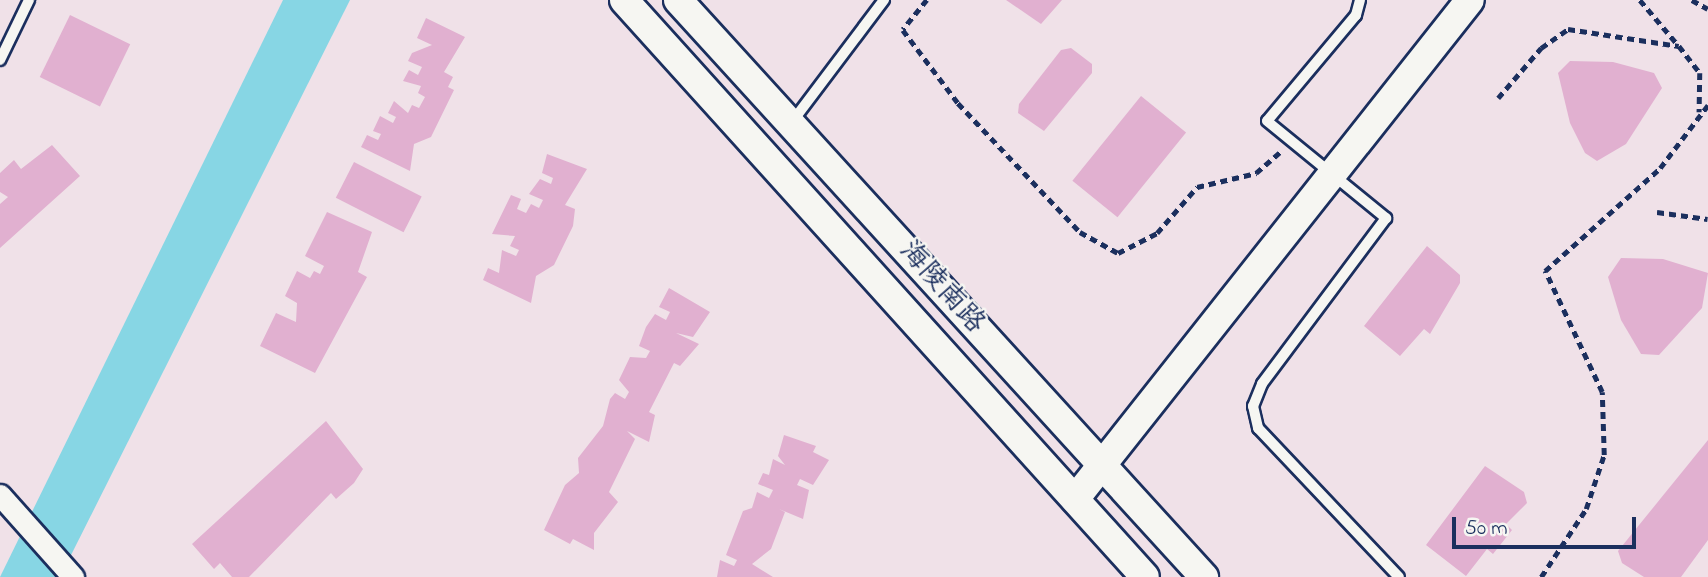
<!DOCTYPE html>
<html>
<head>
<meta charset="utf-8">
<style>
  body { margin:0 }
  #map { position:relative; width:1708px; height:577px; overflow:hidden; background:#f0e1e8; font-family:"Indie Flower","LXGW WenKai TC",sans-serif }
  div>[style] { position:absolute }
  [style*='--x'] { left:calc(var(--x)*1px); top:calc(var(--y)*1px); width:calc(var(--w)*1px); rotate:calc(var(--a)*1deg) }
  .water>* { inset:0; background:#87d6e4 }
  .building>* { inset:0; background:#e1b0d0; transform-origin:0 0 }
  .path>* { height:4.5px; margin-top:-2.25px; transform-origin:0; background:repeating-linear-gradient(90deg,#1b2f5e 0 7px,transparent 0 12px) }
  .roads { filter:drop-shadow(2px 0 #1b2f5e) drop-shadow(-2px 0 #1b2f5e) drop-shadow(0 2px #1b2f5e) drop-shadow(0 -2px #1b2f5e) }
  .lane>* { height:10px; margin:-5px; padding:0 5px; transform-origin:5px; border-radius:5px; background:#f6f6f2 }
  .street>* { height:21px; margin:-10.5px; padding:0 10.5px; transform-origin:10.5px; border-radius:10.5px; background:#f6f6f2 }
  .secondary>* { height:28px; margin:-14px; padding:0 14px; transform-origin:14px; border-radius:14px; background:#f6f6f2 }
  span { translate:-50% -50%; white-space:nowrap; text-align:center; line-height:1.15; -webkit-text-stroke:5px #f6f6f2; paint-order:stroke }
  .street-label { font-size:28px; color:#1b2f5e }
  .scale { position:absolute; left:1452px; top:517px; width:184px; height:32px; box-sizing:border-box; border:4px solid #1b2f5e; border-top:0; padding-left:9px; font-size:21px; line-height:24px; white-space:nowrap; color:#1b2f5e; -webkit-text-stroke:5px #f6f6f2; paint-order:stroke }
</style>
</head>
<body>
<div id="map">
  <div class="water">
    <i style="clip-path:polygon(283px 0,350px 0,60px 577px,0 577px)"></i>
  </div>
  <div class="building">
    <i style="clip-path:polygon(1006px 0,1062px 0,1041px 24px)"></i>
    <i style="left:70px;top:15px;width:67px;height:69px;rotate:26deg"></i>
    <i style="clip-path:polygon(426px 18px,465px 37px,444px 72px,453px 77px,448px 87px,454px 90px,431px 137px,414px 144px,410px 171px,361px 147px,367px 135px,378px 140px,381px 134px,373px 131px,380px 116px,393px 123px,396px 117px,388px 113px,394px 101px,408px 113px,412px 105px,419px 108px,425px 97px,418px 93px,421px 86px,403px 81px,409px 70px,418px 75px,422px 67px,408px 61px,412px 53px,432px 45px,417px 38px)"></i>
    <i style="clip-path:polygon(1071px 48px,1092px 64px,1092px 73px,1044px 131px,1018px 113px,1019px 104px,1061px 50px)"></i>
    <i style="clip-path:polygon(1613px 62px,1654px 73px,1662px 88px,1626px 144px,1597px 161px,1585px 153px,1570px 123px,1558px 73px,1570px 61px)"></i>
    <i style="left:1141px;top:96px;width:58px;height:109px;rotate:39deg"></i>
    <i style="clip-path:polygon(52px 145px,80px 176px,0 248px,0 204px,8px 197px,0 192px,0 173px,14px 160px,21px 169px)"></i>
    <i style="clip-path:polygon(547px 154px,587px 169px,565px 205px,575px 209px,573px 226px,554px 265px,536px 276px,531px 303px,483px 280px,488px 268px,499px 273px,502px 250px,516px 256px,519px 250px,510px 246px,515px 236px,492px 234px,511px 195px,521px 199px,517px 209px,526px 213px,531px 204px,539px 208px,543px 200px,529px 194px,540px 179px,551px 184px,553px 178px,542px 173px)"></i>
    <i style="left:354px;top:162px;width:76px;height:40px;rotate:27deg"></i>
    <i style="clip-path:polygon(327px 212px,372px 232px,358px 272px,367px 277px,315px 373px,260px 346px,276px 313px,296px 322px,297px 303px,285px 296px,297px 271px,310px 278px,314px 271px,320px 274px,324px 266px,305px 256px)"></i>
    <i style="clip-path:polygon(1427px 246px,1460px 275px,1460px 283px,1430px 334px,1424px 329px,1400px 356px,1364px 326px)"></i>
    <i style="clip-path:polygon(1621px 258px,1663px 259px,1708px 273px,1702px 308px,1659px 355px,1641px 354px,1621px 320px,1608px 277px)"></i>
    <i style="clip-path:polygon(669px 288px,710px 312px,693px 337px,676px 333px,699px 344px,680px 366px,674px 363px,649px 412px,655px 415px,649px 442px,627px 431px,635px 439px,609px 492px,618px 502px,594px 533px,594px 550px,573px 539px,570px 544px,544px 530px,565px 485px,579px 473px,578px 458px,603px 426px,610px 399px,615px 393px,625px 399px,629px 392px,619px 380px,630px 357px,646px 358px,650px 351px,639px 346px,646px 327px,655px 314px,666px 320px,670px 312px,659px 307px)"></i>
    <i style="clip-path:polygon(326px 421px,363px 469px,354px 483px,336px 499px,331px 493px,249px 577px,232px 577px,220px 563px,214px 569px,192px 544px)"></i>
    <i style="clip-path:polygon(784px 435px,816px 446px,813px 452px,829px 460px,813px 485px,800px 479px,797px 485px,809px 490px,803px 519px,779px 509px,785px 512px,771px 549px,752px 564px,773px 577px,717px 577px,720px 560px,734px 566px,737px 560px,726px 555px,743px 511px,752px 508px,757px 492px,769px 498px,773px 490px,758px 484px,763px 473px,769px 475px,773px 459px,785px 465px,778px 456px)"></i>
    <i style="clip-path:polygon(1708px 440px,1708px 540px,1681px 577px,1644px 577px,1622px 563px,1618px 551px)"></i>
    <i style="clip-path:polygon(1485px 466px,1524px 492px,1527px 503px,1506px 524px,1512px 530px,1493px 554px,1487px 549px,1466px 576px,1426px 545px)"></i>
  </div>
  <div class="path">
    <i style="--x:927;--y:0;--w:38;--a:129"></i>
    <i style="--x:903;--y:30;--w:91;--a:53"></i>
    <i style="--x:958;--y:103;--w:178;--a:46.6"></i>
    <i style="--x:1080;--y:232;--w:43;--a:28.9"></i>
    <i style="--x:1118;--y:253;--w:44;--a:-27.1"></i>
    <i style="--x:1157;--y:233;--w:61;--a:-49"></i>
    <i style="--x:1197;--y:187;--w:61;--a:-13.3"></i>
    <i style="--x:1256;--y:173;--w:32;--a:-41"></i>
    <i style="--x:1640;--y:0;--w:59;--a:49.8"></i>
    <i style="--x:1692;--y:0;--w:18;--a:29"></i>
    <i style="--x:1498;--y:98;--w:66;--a:-49.3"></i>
    <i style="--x:1541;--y:48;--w:33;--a:-35"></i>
    <i style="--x:1568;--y:29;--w:112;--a:8.7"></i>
    <i style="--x:1679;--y:46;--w:34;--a:52"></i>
    <i style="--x:1700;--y:73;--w:39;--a:91"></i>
    <i style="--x:1657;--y:212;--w:51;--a:7.8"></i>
    <i style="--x:1541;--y:577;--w:82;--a:-56.5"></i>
    <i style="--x:1586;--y:509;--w:57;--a:-71.6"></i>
    <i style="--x:1604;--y:455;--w:63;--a:-91.8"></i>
    <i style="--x:1602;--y:392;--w:134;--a:-115.2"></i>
    <i style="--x:1545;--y:271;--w:154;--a:-41.8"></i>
    <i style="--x:1660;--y:168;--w:79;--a:-52.7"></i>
  </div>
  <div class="roads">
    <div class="lane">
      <i style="--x:1360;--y:0;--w:16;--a:105"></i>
      <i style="--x:1356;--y:15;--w:138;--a:130"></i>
      <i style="--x:1267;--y:121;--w:154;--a:39.2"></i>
      <i style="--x:1386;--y:218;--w:207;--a:126.8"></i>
      <i style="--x:1262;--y:384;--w:24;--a:112"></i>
      <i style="--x:1253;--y:406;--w:23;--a:77"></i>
      <i style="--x:1258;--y:428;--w:205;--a:46.6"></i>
      <i style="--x:0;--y:60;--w:67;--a:-64.2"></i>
      <i style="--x:792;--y:122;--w:153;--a:-53"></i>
    </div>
    <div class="street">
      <i style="--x:0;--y:495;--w:110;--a:48.3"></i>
    </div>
    <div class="secondary">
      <i style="--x:624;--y:0;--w:777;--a:47.92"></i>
      <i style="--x:678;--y:0;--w:781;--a:47.65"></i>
      <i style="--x:1075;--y:499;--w:636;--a:-51.64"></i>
    </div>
  </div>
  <div class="street-label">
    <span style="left:941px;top:288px;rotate:48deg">海陵南路</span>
  </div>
  <div class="scale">50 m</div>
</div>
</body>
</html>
